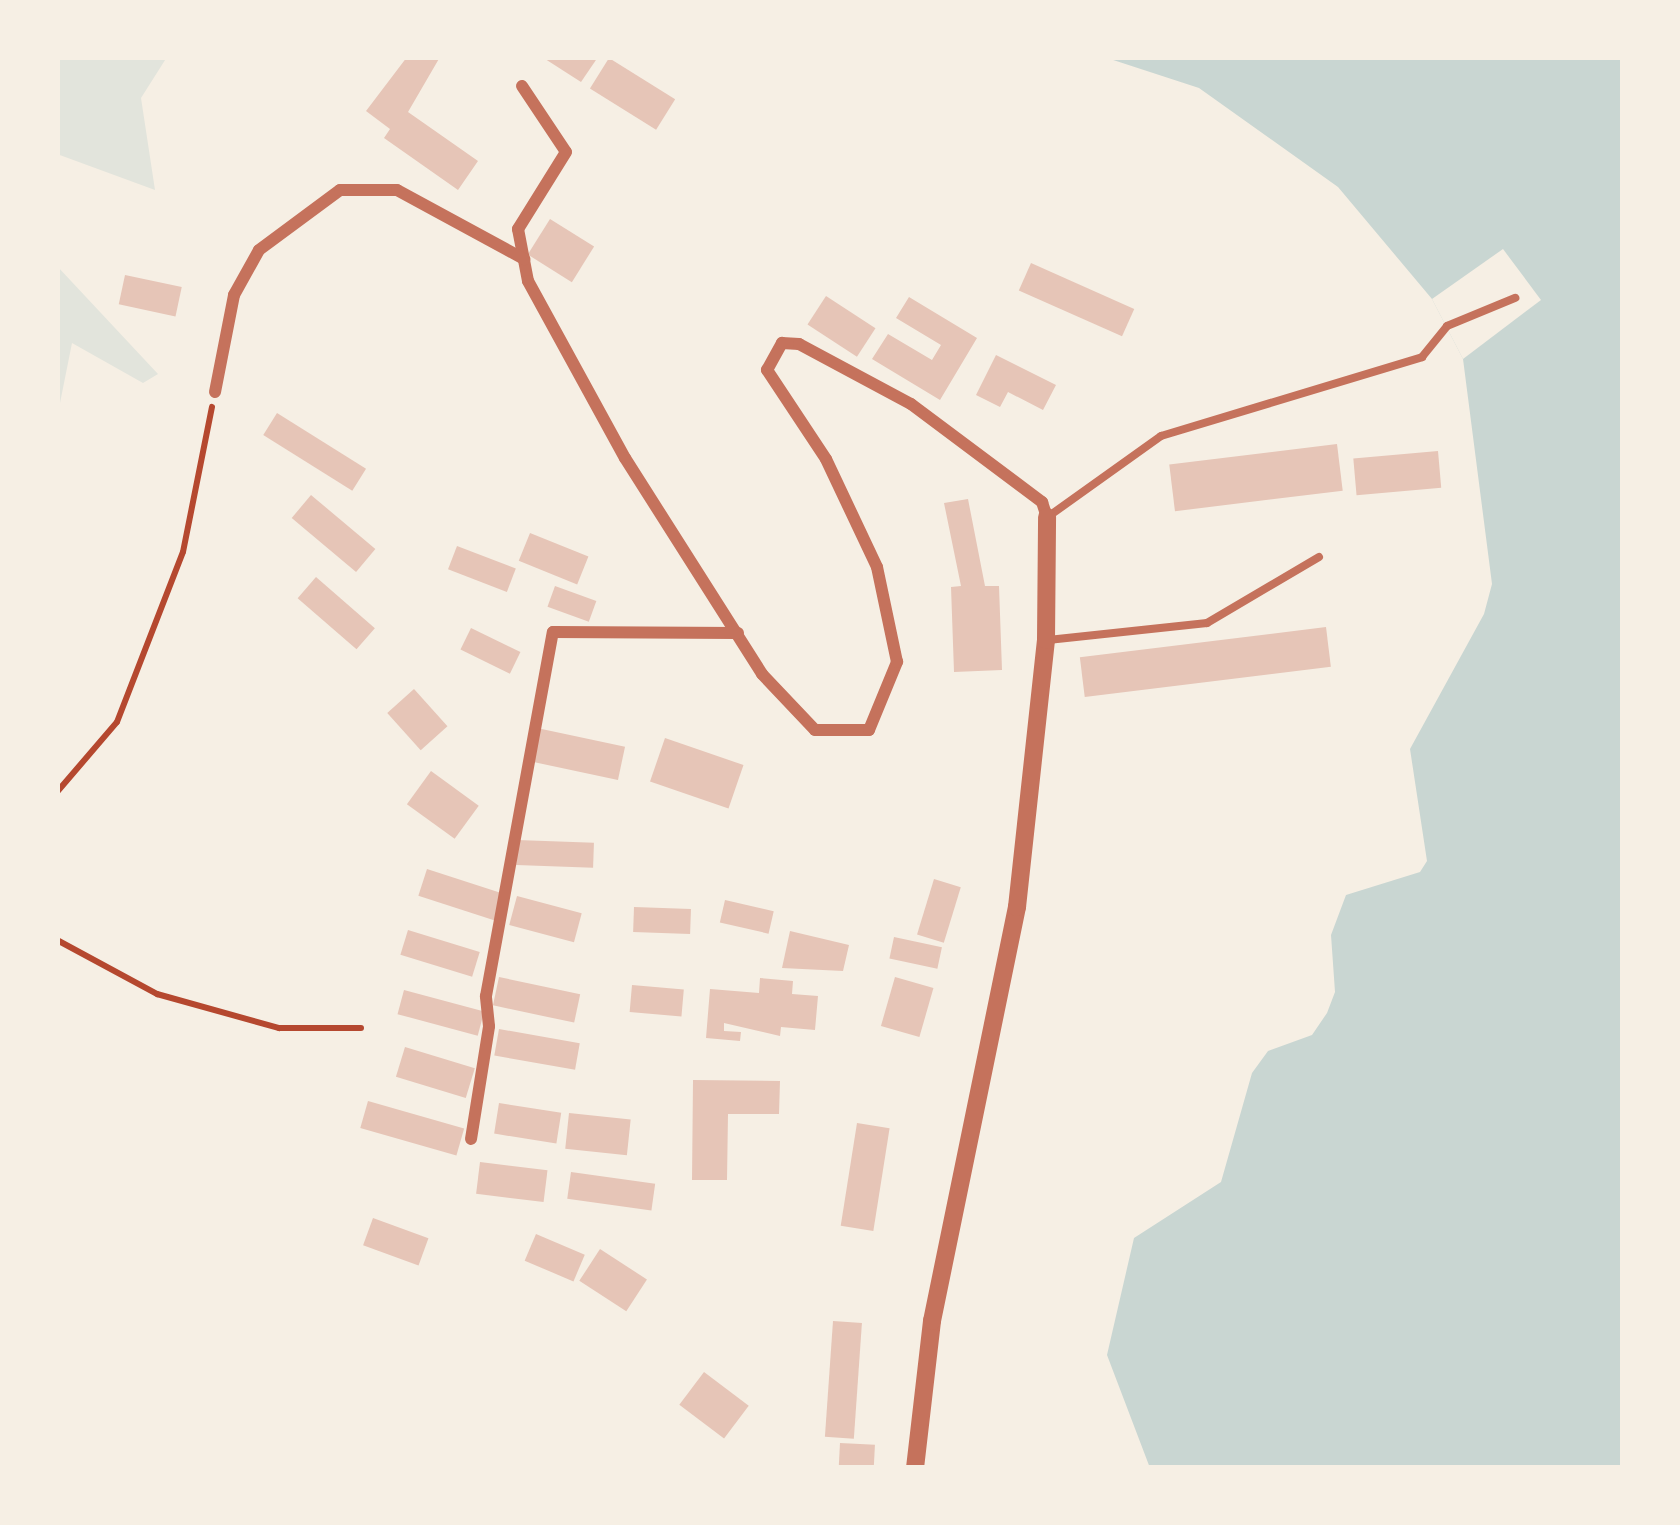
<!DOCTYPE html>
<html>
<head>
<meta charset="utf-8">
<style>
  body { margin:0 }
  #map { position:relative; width:1680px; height:1525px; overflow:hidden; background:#f6efe4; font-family:"Space Grotesk",sans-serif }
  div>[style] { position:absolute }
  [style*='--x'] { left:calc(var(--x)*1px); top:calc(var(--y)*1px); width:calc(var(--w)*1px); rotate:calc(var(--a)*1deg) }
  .green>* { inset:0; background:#e2e4dc }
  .water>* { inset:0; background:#c9d6d2 }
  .pier>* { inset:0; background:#f6efe4 }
  .building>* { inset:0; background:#e6c5b7; transform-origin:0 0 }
  .path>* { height:6px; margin:-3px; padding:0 3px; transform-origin:3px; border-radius:3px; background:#b5482f }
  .service>* { height:8px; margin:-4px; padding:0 4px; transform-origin:4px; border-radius:4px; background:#c5725c }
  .minor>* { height:12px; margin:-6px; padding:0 6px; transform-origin:6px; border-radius:6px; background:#c5725c }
  .tertiary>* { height:18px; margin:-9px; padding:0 9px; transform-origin:9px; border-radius:9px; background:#c5725c }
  span { translate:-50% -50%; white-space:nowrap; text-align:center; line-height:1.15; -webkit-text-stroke:9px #f6efe4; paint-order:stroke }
  .frame { position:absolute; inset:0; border:60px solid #f6efe4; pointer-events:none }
</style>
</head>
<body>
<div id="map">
  <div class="green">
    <i style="clip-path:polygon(57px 57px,167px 57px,141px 98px,155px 190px,57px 154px)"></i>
    <i style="clip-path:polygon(57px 266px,158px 374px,143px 383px,72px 343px,57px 418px)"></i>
  </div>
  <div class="water">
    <i style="clip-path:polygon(1104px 57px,1623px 57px,1623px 1468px,1150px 1468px,1107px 1355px,1134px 1238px,1221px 1182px,1252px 1073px,1268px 1051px,1312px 1035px,1327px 1013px,1335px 992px,1331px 935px,1346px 895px,1420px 872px,1427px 861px,1410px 749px,1484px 614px,1492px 584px,1463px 359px,1432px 299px,1338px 187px,1199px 88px)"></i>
  </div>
  <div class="pier">
    <i style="clip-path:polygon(1503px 249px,1541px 300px,1463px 359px,1432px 299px)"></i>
  </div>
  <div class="building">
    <i style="clip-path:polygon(407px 57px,440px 57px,408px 112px,478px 161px,458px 190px,384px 138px,390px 129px,366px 111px)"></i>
    <i style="clip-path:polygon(542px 57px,598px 57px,581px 82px)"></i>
    <i style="left:609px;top:58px;width:78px;height:36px;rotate:32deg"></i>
    <i style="left:550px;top:219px;width:52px;height:42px;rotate:32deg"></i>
    <i style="left:1031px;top:263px;width:113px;height:30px;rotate:24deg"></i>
    <i style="left:125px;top:275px;width:58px;height:30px;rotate:12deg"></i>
    <i style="left:826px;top:296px;width:59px;height:34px;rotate:33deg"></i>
    <i style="clip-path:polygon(909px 297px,977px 338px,940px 400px,872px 359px,888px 334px,932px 360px,941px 345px,896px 318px)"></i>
    <i style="clip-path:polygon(996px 355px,1056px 385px,1043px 410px,1008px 392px,1000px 407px,976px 395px)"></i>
    <i style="left:277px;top:413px;width:105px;height:26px;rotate:32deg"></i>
    <i style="left:1337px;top:444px;width:47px;height:169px;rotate:83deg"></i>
    <i style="left:1438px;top:451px;width:37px;height:85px;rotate:85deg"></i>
    <i style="left:311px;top:495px;width:84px;height:30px;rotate:40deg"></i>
    <i style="clip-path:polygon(968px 499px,985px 586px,999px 586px,1002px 670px,954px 672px,951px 587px,961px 586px,944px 503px)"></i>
    <i style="left:530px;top:533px;width:63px;height:30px;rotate:22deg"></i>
    <i style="left:457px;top:546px;width:63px;height:25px;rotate:21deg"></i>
    <i style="left:316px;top:577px;width:78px;height:28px;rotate:41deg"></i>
    <i style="left:555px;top:586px;width:44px;height:22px;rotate:20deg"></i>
    <i style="left:1326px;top:627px;width:40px;height:248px;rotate:83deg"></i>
    <i style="left:471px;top:628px;width:55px;height:24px;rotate:26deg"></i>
    <i style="left:414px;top:689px;width:50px;height:36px;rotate:48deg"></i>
    <i style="left:537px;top:728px;width:90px;height:34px;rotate:12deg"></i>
    <i style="left:665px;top:738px;width:83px;height:46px;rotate:19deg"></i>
    <i style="left:431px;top:771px;width:59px;height:41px;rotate:36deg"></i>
    <i style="left:517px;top:840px;width:77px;height:25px;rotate:2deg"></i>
    <i style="left:427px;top:869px;width:82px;height:28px;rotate:18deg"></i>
    <i style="left:934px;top:879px;width:28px;height:58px;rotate:17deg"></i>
    <i style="left:517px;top:896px;width:67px;height:30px;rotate:15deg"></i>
    <i style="left:725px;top:900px;width:50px;height:23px;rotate:13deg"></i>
    <i style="left:634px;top:907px;width:57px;height:25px;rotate:2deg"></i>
    <i style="left:408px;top:930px;width:75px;height:26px;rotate:17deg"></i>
    <i style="clip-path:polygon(790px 931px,849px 945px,843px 971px,782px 968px)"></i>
    <i style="left:894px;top:937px;width:49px;height:22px;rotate:12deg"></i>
    <i style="left:499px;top:977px;width:83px;height:29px;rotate:12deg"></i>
    <i style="left:895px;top:977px;width:40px;height:51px;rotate:16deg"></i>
    <i style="clip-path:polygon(760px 978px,793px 981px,792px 994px,818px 996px,815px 1030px,781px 1027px,780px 1036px,724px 1023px,724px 1031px,741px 1032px,740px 1041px,706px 1038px,710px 989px,759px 993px)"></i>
    <i style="left:632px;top:985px;width:52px;height:27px;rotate:5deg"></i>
    <i style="left:404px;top:990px;width:83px;height:25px;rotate:15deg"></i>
    <i style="left:499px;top:1029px;width:82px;height:27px;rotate:10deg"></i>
    <i style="left:405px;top:1047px;width:73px;height:31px;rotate:17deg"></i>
    <i style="clip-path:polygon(693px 1080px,780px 1081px,779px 1114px,728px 1114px,727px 1180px,692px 1180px)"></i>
    <i style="left:368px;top:1101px;width:100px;height:28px;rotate:16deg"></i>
    <i style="left:499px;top:1103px;width:63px;height:31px;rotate:9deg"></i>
    <i style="left:569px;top:1113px;width:62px;height:36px;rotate:6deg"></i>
    <i style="left:857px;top:1123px;width:33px;height:104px;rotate:9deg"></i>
    <i style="left:480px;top:1162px;width:68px;height:32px;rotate:7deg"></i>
    <i style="left:571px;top:1172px;width:85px;height:27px;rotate:8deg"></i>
    <i style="left:373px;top:1218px;width:59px;height:29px;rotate:20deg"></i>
    <i style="left:536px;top:1234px;width:53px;height:29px;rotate:23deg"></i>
    <i style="left:600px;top:1249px;width:56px;height:38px;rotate:33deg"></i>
    <i style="left:833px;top:1321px;width:29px;height:116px;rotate:4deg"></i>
    <i style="left:704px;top:1372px;width:56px;height:41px;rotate:37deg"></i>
    <i style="left:840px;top:1443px;width:35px;height:25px;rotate:3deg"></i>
  </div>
  <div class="path">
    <i style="--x:57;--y:792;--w:92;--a:-49.4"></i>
    <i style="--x:117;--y:722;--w:182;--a:-68.8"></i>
    <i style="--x:183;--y:552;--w:148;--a:-78.7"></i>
    <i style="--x:57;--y:940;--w:114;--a:28.4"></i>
    <i style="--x:157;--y:994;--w:127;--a:15.6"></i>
    <i style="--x:279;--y:1028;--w:82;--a:0"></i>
  </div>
  <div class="service">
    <i style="--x:1049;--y:516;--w:138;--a:-35.5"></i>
    <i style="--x:1161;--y:436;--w:273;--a:-16.8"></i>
    <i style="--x:1422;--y:357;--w:40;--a:-51"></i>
    <i style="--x:1447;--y:326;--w:74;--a:-22.4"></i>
    <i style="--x:1048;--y:640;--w:160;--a:-6.1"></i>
    <i style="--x:1207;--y:623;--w:130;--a:-30.5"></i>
  </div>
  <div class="minor">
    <i style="--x:522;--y:86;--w:79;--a:56.3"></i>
    <i style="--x:566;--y:152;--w:91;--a:121.9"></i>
    <i style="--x:518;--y:229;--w:53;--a:79.1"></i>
    <i style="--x:528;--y:281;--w:202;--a:61.3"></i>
    <i style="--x:625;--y:458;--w:256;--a:57.6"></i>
    <i style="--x:762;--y:674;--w:77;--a:46.6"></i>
    <i style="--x:815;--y:730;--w:54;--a:0"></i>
    <i style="--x:869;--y:730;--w:74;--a:-67.6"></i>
    <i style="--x:897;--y:662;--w:97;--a:-101.9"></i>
    <i style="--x:877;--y:567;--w:119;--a:-115.3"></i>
    <i style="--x:826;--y:459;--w:107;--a:-123.5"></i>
    <i style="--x:767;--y:370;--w:31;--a:-61"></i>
    <i style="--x:782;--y:343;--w:17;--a:3"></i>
    <i style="--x:799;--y:344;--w:127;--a:28.2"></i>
    <i style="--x:911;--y:404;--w:164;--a:36.8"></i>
    <i style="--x:1042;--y:502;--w:16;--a:72"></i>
    <i style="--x:215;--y:392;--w:99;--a:-78.9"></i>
    <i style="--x:234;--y:295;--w:51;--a:-60.9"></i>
    <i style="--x:259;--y:250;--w:101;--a:-36.5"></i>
    <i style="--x:340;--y:190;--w:57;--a:0"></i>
    <i style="--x:397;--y:190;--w:145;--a:28.5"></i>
    <i style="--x:471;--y:1139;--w:114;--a:-80.9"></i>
    <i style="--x:489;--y:1026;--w:30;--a:-96"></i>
    <i style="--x:486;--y:996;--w:370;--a:-79.6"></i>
    <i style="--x:553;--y:632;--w:185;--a:0.3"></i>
  </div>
  <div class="tertiary">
    <i style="--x:915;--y:1468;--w:148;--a:-83.4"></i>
    <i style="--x:932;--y:1321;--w:423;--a:-78.4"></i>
    <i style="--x:1017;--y:907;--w:269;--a:-83.8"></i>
    <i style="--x:1046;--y:640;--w:123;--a:-89.5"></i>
  </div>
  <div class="frame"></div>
</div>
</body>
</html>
